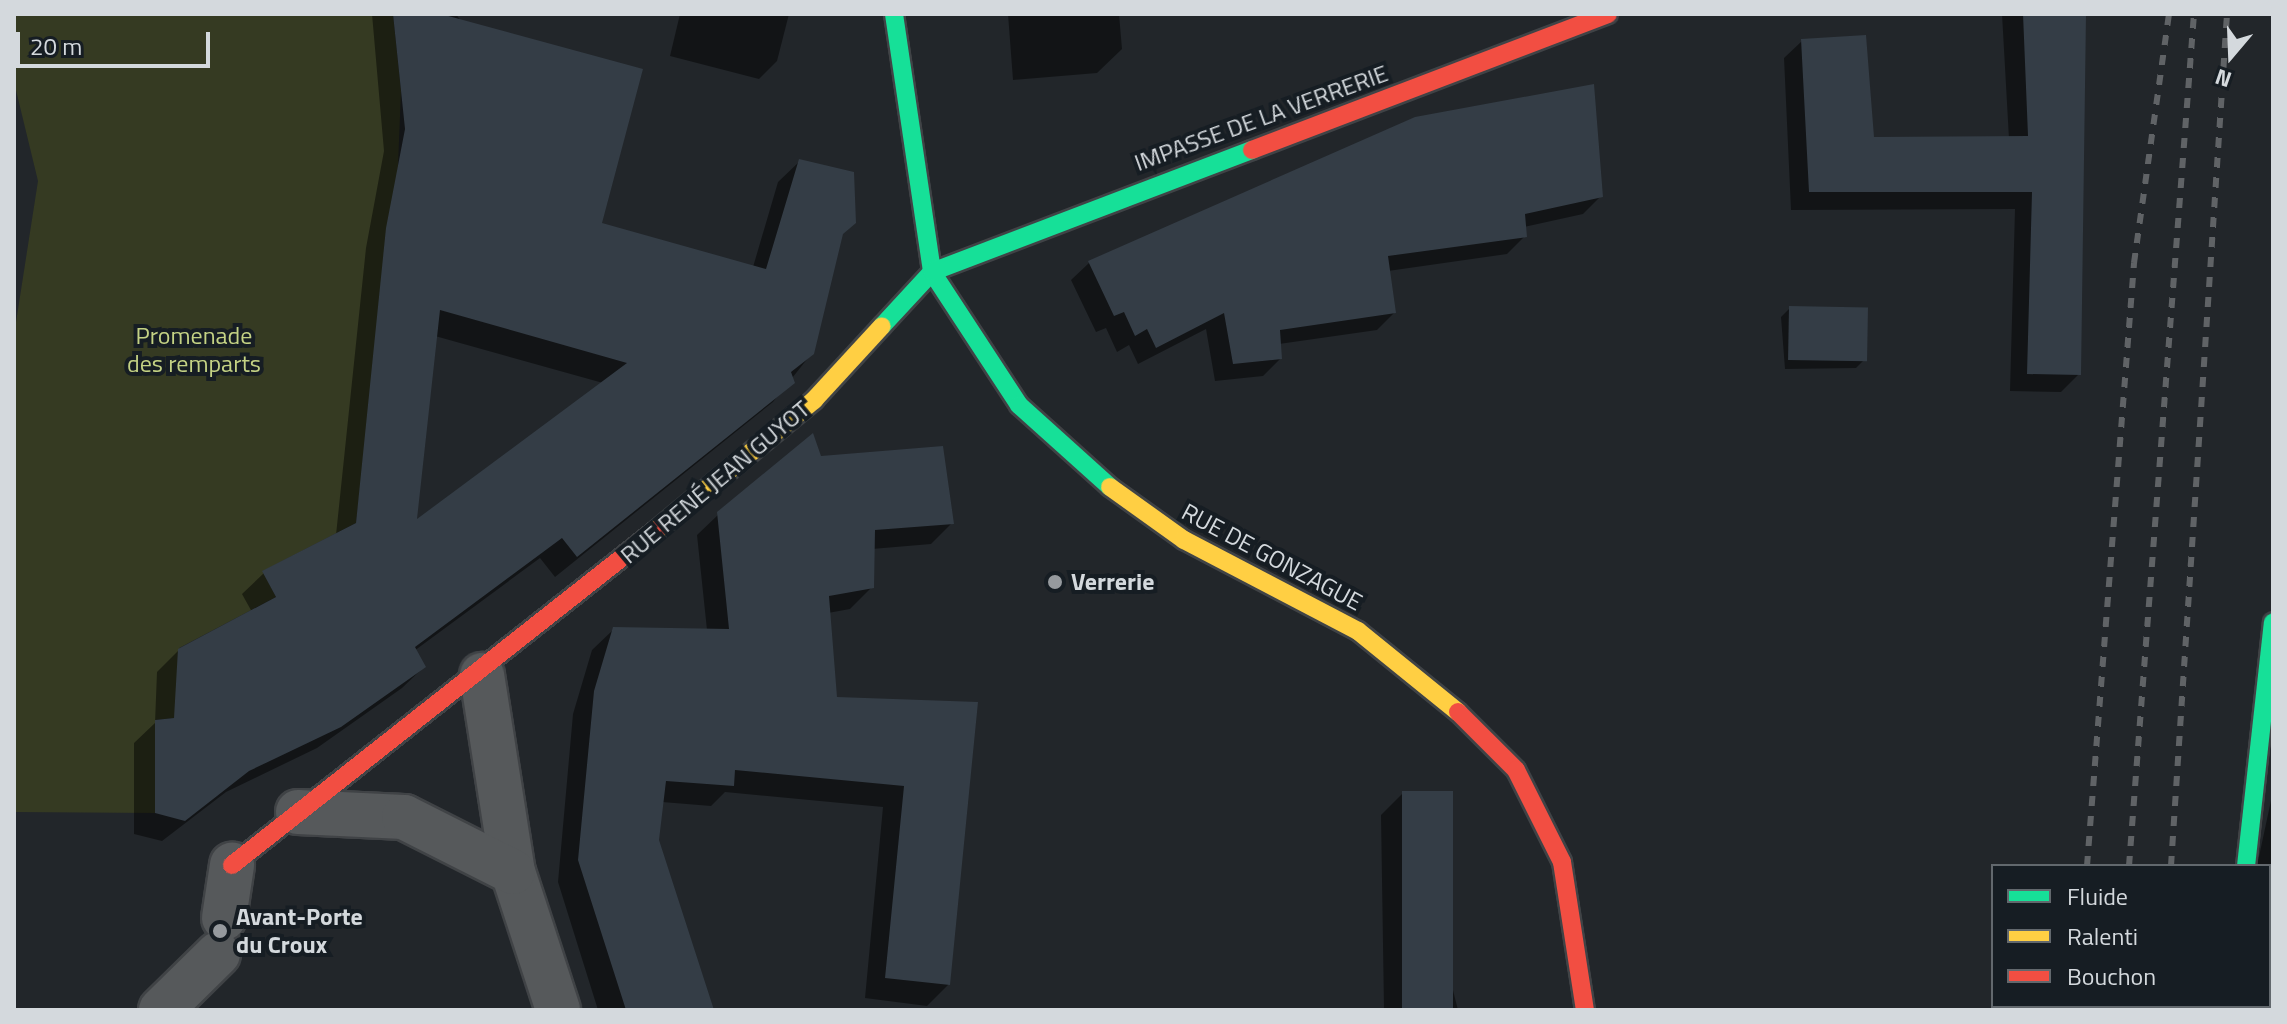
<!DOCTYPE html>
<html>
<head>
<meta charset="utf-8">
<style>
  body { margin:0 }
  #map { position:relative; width:2287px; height:1024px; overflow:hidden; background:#22262a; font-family:"Titillium Web",sans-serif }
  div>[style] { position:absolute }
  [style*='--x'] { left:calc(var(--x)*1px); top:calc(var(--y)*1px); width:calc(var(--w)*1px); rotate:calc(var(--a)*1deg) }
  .green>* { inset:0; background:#353a22 }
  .shadow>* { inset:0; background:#0007 }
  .building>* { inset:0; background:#343d46; transform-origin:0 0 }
  .roads { filter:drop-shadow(2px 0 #404346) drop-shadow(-2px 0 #404346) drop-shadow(0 2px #404346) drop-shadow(0 -2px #404346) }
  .street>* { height:44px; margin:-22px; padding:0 22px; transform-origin:22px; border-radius:22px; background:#56595b }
  .fast>* { height:18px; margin:-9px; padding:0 9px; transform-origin:9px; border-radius:9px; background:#16e098 }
  .slow>* { height:18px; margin:-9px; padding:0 9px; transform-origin:9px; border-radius:9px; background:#ffcf43 }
  .jam>* { height:18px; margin:-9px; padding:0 9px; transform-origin:9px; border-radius:9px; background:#f24e42 }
  .rail>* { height:6px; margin-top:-3px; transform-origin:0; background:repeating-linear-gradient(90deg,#606366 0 10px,transparent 0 20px) }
  .dots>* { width:22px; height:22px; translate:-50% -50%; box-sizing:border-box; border:4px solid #161d23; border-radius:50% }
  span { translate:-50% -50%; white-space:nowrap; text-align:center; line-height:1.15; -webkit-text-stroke:8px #161d23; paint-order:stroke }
  .street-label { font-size:24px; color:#d4d9dd }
  .park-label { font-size:24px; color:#c4d284 }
  .poi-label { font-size:24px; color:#d4d9dd; font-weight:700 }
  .left { translate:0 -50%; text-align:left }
  .frame { position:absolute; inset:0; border:16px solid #d4d9dd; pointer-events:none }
  .legend { position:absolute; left:1991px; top:864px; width:280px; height:144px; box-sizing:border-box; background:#161d23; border:2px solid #62686d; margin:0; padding:10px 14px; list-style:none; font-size:24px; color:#d4d9dd }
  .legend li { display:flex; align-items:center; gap:16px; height:40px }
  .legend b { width:40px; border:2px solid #62686d }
  .north { position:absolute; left:2191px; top:16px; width:80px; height:80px; -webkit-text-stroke:6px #161d23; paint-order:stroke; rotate:199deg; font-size:22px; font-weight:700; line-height:32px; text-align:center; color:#d4d9dd }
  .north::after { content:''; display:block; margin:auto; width:28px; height:36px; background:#d4d9dd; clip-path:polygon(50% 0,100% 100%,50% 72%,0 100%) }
  .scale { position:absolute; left:16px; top:32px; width:194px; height:36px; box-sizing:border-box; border:4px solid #d4d9dd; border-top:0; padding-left:10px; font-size:24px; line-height:28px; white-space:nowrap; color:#d4d9dd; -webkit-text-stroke:6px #161d23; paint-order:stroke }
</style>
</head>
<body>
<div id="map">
  <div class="green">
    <i style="clip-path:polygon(14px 14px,393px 14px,401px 91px,398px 166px,356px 523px,263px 571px,276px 597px,179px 648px,197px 685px,174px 718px,155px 720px,155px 813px,14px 812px,14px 335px,38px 181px,14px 82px)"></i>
  </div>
  <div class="shadow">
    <i style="clip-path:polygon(evenodd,372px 14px,456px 14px,599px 224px,753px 267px,778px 182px,800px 161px,841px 235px,812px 353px,773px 402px,555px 577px,540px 558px,414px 651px,424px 667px,402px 688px,317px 748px,226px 792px,162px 841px,134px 834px,134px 743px,155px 723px,157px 672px,179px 650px,252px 612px,242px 594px,264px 573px,336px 535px,366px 248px,384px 151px,372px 14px,435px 336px,603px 383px,415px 523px,435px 336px)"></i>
    <i style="clip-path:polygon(680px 14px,789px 14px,777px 61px,759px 79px,670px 56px)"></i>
    <i style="clip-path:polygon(1008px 14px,1119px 14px,1122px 49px,1097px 73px,1013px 80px)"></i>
    <i style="clip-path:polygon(2002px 14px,2084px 14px,2079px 374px,2061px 392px,2010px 391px,2015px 209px,1791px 210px,1784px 58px,1802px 41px,1872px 139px,2009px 139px)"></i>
    <i style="clip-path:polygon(1416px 119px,1601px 196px,1583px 214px,1524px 227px,1525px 236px,1507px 254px,1388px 271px,1394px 313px,1377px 330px,1279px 344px,1280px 359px,1263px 376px,1215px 381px,1206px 329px,1138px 364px,1129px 345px,1117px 352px,1106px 328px,1096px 332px,1071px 280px,1089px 263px)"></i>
    <i style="clip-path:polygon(1790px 308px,1865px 359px,1856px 368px,1785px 369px,1781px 317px)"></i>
    <i style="clip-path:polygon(820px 459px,952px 523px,931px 544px,872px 549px,872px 587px,850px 609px,828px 613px,835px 699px,976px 704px,948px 985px,927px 1006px,865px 998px,883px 807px,725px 792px,711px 806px,662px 802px,657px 840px,712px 1010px,598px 1010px,558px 882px,573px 714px,592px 650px,614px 629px,707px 630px,697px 535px,719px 514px)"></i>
    <i style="clip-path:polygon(2273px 791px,2273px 1010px,2246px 1010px,2269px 1006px,2269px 866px,2257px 866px)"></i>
    <i style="clip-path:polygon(1403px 793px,1458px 1010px,1384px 1010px,1381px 815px)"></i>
  </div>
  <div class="building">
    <i style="clip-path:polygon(evenodd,393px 14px,441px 14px,643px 69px,602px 223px,766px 269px,799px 159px,854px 172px,856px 223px,843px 234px,814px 354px,791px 372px,795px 383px,577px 557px,562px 538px,415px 647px,426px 667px,341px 727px,249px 771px,185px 821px,155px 813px,155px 720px,174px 718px,178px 649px,276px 597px,262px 571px,356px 523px,386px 228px,405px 129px,393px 14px,440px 310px,627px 363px,417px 519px,440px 310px)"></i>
    <i style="clip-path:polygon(2023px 14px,2086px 14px,2081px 375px,2027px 374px,2032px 192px,1809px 192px,1801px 39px,1866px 35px,1874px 137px,2028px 136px)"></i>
    <i style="clip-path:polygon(1594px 84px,1603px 197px,1525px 214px,1527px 237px,1388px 256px,1396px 313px,1280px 330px,1282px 359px,1233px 364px,1224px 313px,1156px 348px,1147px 329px,1135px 336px,1124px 312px,1114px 316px,1088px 261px,1415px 117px)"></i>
    <i style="left:1789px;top:306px;width:79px;height:54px;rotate:1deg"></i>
    <i style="clip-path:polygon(813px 433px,821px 456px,943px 446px,954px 524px,875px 530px,874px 588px,829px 596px,837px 697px,978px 702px,950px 985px,885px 978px,904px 786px,735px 770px,734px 786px,666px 781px,659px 840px,714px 1010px,626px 1010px,578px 860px,594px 691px,613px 627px,729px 629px,717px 512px)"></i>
    <i style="left:1402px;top:791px;width:51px;height:219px"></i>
  </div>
  <div class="roads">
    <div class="street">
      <i style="--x:482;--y:675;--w:199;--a:81.1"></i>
      <i style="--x:513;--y:872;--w:145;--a:71.9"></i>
      <i style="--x:298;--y:812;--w:106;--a:2.7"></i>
      <i style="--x:404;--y:817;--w:122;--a:26.8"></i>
      <i style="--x:224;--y:918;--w:54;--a:-81.4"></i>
      <i style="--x:161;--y:1010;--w:80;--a:-44.5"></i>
      <i style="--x:2230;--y:1010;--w:4;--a:-90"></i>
    </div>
    <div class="fast">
      <i style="--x:894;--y:14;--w:261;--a:81.6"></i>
      <i style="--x:932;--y:272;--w:159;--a:56.8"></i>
      <i style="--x:1019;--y:405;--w:122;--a:42"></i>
      <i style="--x:882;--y:326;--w:74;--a:-47.2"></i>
      <i style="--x:932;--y:272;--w:342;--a:-20.9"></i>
      <i style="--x:2246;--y:866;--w:245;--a:-83.7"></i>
    </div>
    <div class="slow">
      <i style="--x:1110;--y:487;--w:91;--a:35.6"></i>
      <i style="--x:1184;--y:540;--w:196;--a:27.6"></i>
      <i style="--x:1358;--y:631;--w:129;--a:39"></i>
      <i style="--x:657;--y:530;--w:204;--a:-39.6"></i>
      <i style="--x:814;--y:400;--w:100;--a:-47.4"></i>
    </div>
    <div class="jam">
      <i style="--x:1252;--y:150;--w:381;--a:-20.9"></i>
      <i style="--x:1458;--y:712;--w:82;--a:45"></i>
      <i style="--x:1516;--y:770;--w:103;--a:63.4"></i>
      <i style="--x:1562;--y:862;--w:150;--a:81.2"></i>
      <i style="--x:232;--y:865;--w:541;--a:-38.25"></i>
    </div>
  </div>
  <div class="rail">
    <i style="--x:2087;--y:866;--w:605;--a:-85.54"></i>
    <i style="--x:2134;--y:263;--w:251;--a:-82"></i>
    <i style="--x:2129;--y:866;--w:854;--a:-85.64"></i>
    <i style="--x:2171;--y:866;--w:854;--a:-86.24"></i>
    <i style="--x:2077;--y:1010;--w:4;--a:-90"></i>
    <i style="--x:2118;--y:1010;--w:4;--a:-76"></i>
    <i style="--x:2164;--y:1010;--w:4;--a:-90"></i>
  </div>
  <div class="dots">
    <i style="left:1055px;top:582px;background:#969a9e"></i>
    <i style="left:220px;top:931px;background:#969a9e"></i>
  </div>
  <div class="street-label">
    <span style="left:1261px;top:118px;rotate:-20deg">IMPASSE DE LA VERRERIE</span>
    <span style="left:715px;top:482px;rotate:-40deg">RUE RENÉ JEAN GUYOT</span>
    <span style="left:1272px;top:557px;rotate:28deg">RUE DE GONZAGUE</span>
  </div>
  <div class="park-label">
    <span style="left:194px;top:350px">Promenade<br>des remparts</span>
  </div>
  <div class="poi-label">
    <span class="left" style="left:1071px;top:582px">Verrerie</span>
    <span class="left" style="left:236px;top:931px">Avant-Porte<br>du Croux</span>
  </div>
  <div class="frame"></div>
  <ul class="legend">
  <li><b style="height:10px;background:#16e098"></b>Fluide</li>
  <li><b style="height:10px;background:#ffcf43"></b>Ralenti</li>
  <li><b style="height:10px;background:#f24e42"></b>Bouchon</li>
  </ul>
  <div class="north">N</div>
  <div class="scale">20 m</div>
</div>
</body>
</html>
